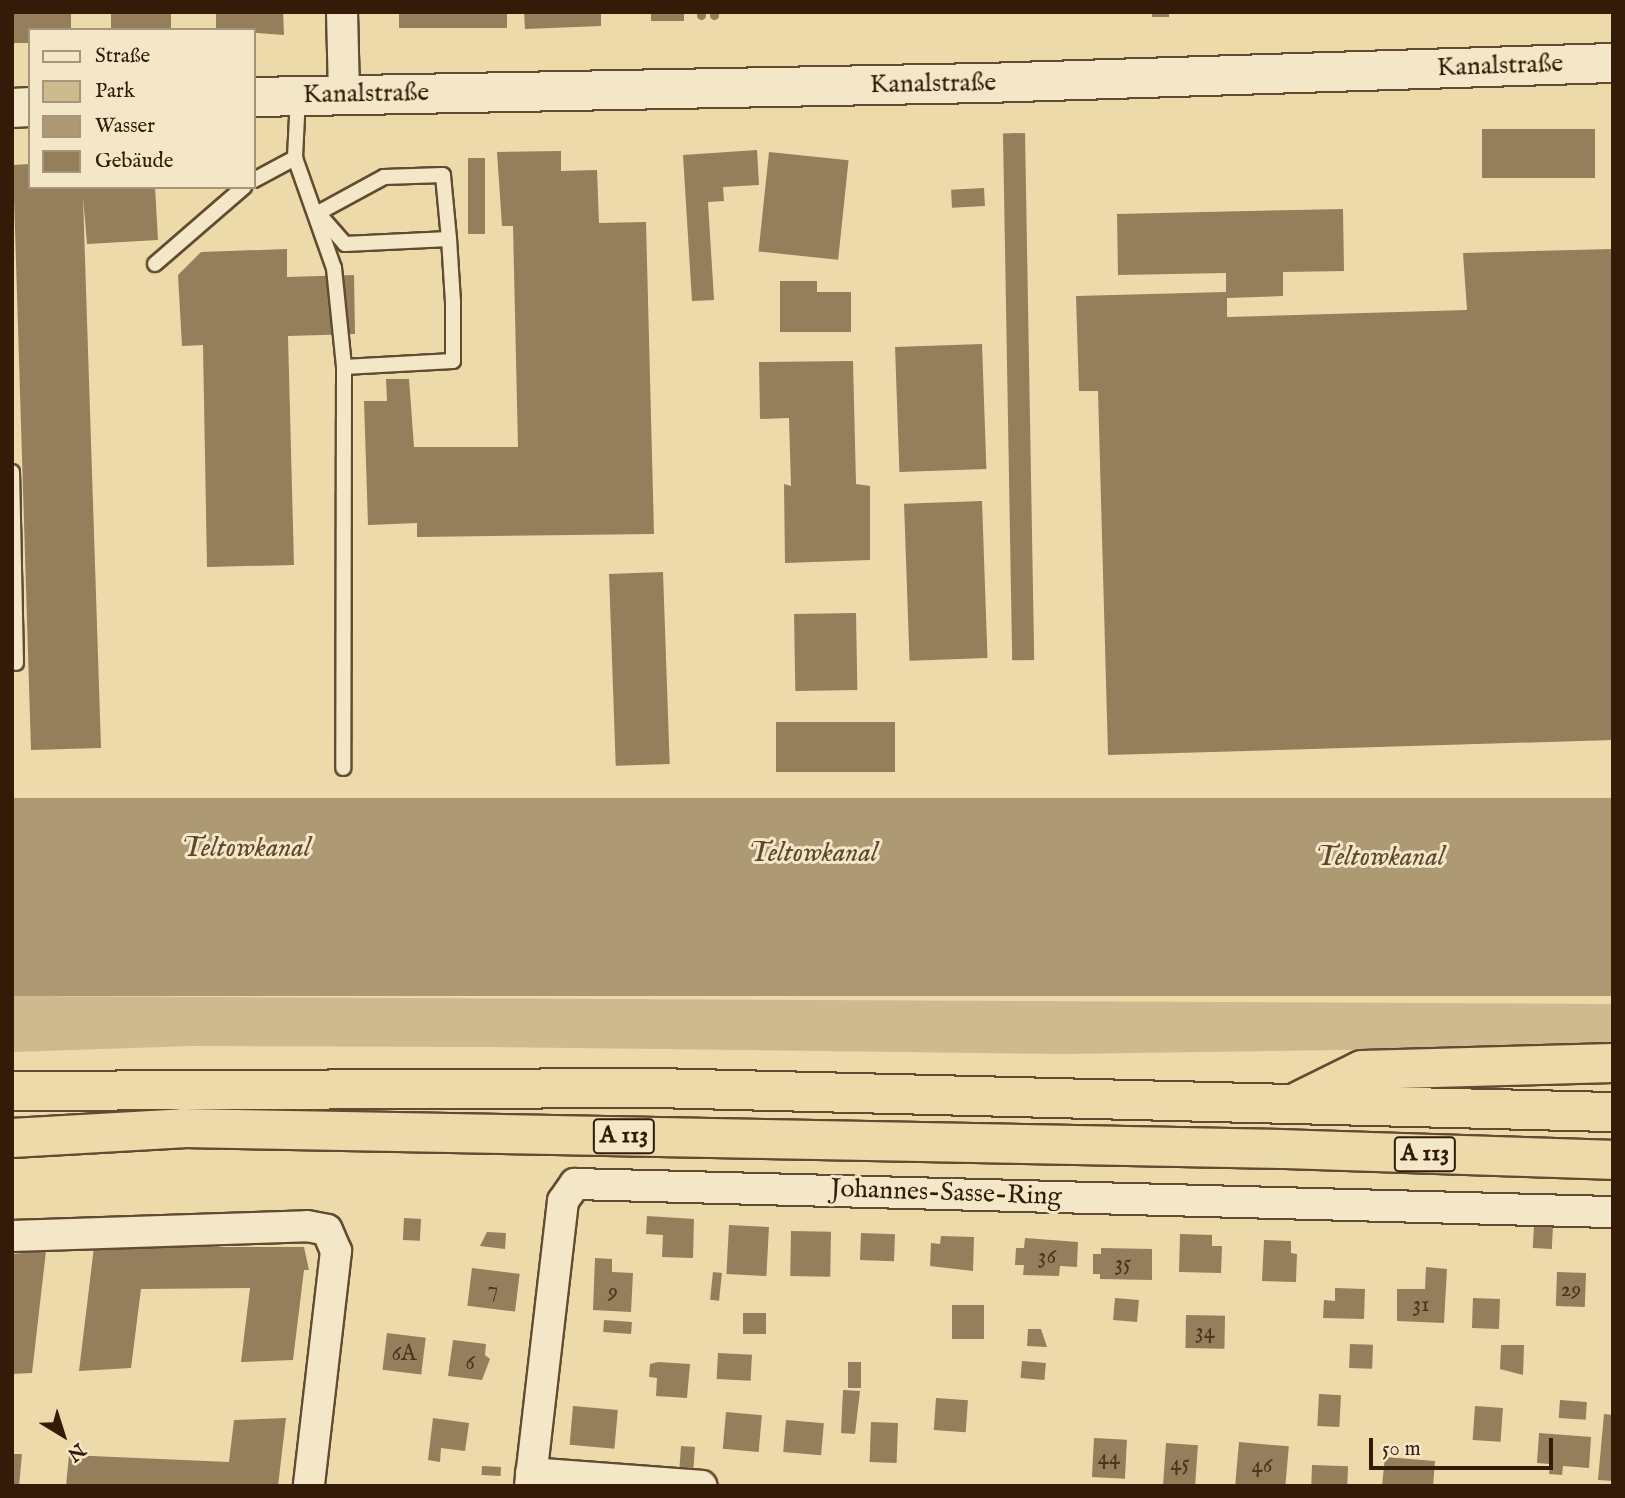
<!DOCTYPE html>
<html>
<head>
<meta charset="utf-8">
<style>
  body { margin:0 }
  #map { position:relative; width:1625px; height:1498px; overflow:hidden; background:#ecdaaa; font-family:"IM FELL English",serif }
  div>[style] { position:absolute }
  [style*='--x'] { left:calc(var(--x)*1px); top:calc(var(--y)*1px); width:calc(var(--w)*1px); rotate:calc(var(--a)*1deg) }
  .green>* { inset:0; background:#cdba8e }
  .water>* { inset:0; background:#ad9973; transform-origin:0 0 }
  .building>* { inset:0; background:#947e5c; transform-origin:0 0 }
  .round { border-radius:50% }
  .roads { filter:drop-shadow(2px 0 #624b30) drop-shadow(-2px 0 #624b30) drop-shadow(0 2px #624b30) drop-shadow(0 -2px #624b30) }
  .lane>* { height:14px; margin:-7px; padding:0 7px; transform-origin:7px; border-radius:7px; background:#f3e7c8 }
  .street>* { height:30px; margin:-15px; padding:0 15px; transform-origin:15px; border-radius:15px; background:#f3e7c8 }
  .secondary>* { height:38px; margin:-19px; padding:0 19px; transform-origin:19px; border-radius:19px; background:#f3e7c8 }
  .highway>* { height:38px; margin:-19px; padding:0 19px; transform-origin:19px; border-radius:19px; background:#ecdaaa }
  span { translate:-50% -50%; white-space:nowrap; text-align:center; line-height:1.15; -webkit-text-stroke:6px #f3e7c8; paint-order:stroke }
  .number-label { font-size:23px; color:#4c341d }
  .number-label span { -webkit-text-stroke-width:0 }
  .shield-label span { padding:2px 5px; background:#f3e7c8; border:2px solid; border-radius:5px; -webkit-text-stroke-width:0 }
  .shield-label { font-size:24px; color:#341b08; font-weight:700 }
  .street-label { font-size:26px; color:#341b08 }
  .water-label { font-size:28px; color:#5e472d; font-style:italic }
  .frame { position:absolute; inset:0; border:14px solid #341b08; pointer-events:none }
  .legend { position:absolute; left:28px; top:28px; width:228px; height:161px; box-sizing:border-box; background:#f3e7c8; border:2px solid #a7957b; margin:0; padding:9px 12px; list-style:none; font-size:21px; color:#341b08 }
  .legend li { display:flex; align-items:center; gap:14px; height:35px }
  .legend b { width:35px; border:2px solid #a7957b }
  .north { position:absolute; left:28px; top:1400px; width:70px; height:70px; -webkit-text-stroke:5px #f3e7c8; paint-order:stroke; rotate:142deg; font-size:19px; font-weight:700; line-height:28px; text-align:center; color:#341b08 }
  .north::after { content:''; display:block; margin:auto; width:24px; height:32px; background:#341b08; clip-path:polygon(50% 0,100% 100%,50% 72%,0 100%) }
  .scale { position:absolute; left:1369px; top:1438px; width:184px; height:32px; box-sizing:border-box; border:4px solid #341b08; border-top:0; padding-left:9px; font-size:21px; line-height:24px; white-space:nowrap; color:#341b08; -webkit-text-stroke:5px #f3e7c8; paint-order:stroke }
</style>
</head>
<body>
<div id="map">
  <div class="green">
    <i style="clip-path:polygon(12px 996px,1613px 1004px,1613px 1046px,1064px 1054px,492px 1047px,192px 1046px,12px 1052px)"></i>
  </div>
  <div class="water">
    <i style="left:12px;top:798px;width:1601px;height:198px"></i>
  </div>
  <div class="building">
    <i class="round" style="left:696.5px;top:10.5px;width:9px;height:9px"></i>
    <i class="round" style="left:709.5px;top:10.5px;width:9px;height:9px"></i>
    <i style="clip-path:polygon(12px 12px,71px 12px,71px 30px,30px 30px,30px 43px,13px 43px)"></i>
    <i style="left:111px;top:12px;width:60px;height:18px"></i>
    <i style="clip-path:polygon(216px 12px,283px 12px,284px 35px,216px 30px)"></i>
    <i style="left:399px;top:12px;width:108px;height:16px"></i>
    <i style="clip-path:polygon(524px 12px,601px 12px,601px 26px,525px 29px)"></i>
    <i style="left:651px;top:12px;width:33px;height:9px"></i>
    <i style="left:1152px;top:12px;width:17px;height:5px"></i>
    <i style="left:1595px;top:129px;width:49px;height:113px;rotate:90deg"></i>
    <i style="left:1025px;top:133px;width:527px;height:22px;rotate:89deg"></i>
    <i style="clip-path:polygon(757px 150px,759px 185px,723px 187px,724px 201px,708px 202px,714px 300px,692px 301px,683px 155px)"></i>
    <i style="clip-path:polygon(561px 151px,561px 171px,597px 170px,599px 223px,646px 222px,654px 534px,417px 537px,417px 523px,368px 525px,364px 401px,387px 401px,386px 379px,409px 379px,414px 447px,518px 447px,513px 226px,502px 226px,497px 152px)"></i>
    <i style="left:769px;top:152px;width:80px;height:100px;rotate:6deg"></i>
    <i style="left:468px;top:158px;width:17px;height:76px"></i>
    <i style="clip-path:polygon(30px 164px,30px 187px,155px 187px,158px 240px,87px 244px,83px 197px,101px 748px,31px 750px,13px 165px)"></i>
    <i style="left:984px;top:188px;width:18px;height:33px;rotate:87deg"></i>
    <i style="clip-path:polygon(1343px 209px,1344px 271px,1283px 272px,1283px 296px,1227px 298px,1227px 317px,1467px 310px,1463px 253px,1613px 249px,1613px 740px,1108px 755px,1098px 391px,1079px 391px,1076px 296px,1226px 292px,1226px 273px,1118px 275px,1117px 214px)"></i>
    <i style="clip-path:polygon(287px 249px,287px 277px,354px 275px,355px 334px,288px 336px,294px 565px,207px 567px,203px 345px,182px 346px,178px 275px,201px 252px)"></i>
    <i style="clip-path:polygon(780px 281px,817px 281px,817px 292px,851px 292px,851px 332px,780px 332px)"></i>
    <i style="left:982px;top:344px;width:125px;height:87px;rotate:88deg"></i>
    <i style="clip-path:polygon(853px 361px,856px 484px,870px 486px,870px 560px,785px 563px,784px 484px,791px 486px,789px 418px,760px 419px,759px 362px)"></i>
    <i style="left:982px;top:501px;width:157px;height:78px;rotate:88deg"></i>
    <i style="left:663px;top:572px;width:192px;height:54px;rotate:88deg"></i>
    <i style="left:856px;top:613px;width:77px;height:62px;rotate:89deg"></i>
    <i style="left:776px;top:722px;width:119px;height:50px"></i>
    <i style="clip-path:polygon(647px 1216px,694px 1219px,693px 1258px,662px 1257px,663px 1235px,646px 1234px)"></i>
    <i style="left:404px;top:1218px;width:17px;height:22px;rotate:3deg"></i>
    <i style="left:729px;top:1225px;width:40px;height:49px;rotate:3deg"></i>
    <i style="left:1534px;top:1225px;width:19px;height:23px;rotate:3deg"></i>
    <i style="left:791px;top:1231px;width:40px;height:45px;rotate:1deg"></i>
    <i style="clip-path:polygon(487px 1232px,506px 1233px,505px 1249px,480px 1246px)"></i>
    <i style="left:861px;top:1233px;width:34px;height:27px;rotate:2deg"></i>
    <i style="clip-path:polygon(1180px 1234px,1212px 1235px,1212px 1246px,1222px 1246px,1221px 1273px,1179px 1272px)"></i>
    <i style="clip-path:polygon(941px 1236px,974px 1237px,973px 1271px,930px 1266px,931px 1243px,940px 1244px)"></i>
    <i style="clip-path:polygon(1025px 1238px,1078px 1242px,1077px 1267px,1060px 1266px,1059px 1276px,1023px 1275px,1024px 1265px,1015px 1265px,1016px 1248px,1024px 1248px)"></i>
    <i style="clip-path:polygon(1264px 1240px,1291px 1241px,1291px 1253px,1297px 1254px,1296px 1282px,1262px 1281px)"></i>
    <i style="clip-path:polygon(94px 1247px,304px 1247px,309px 1270px,304px 1270px,293px 1360px,241px 1362px,250px 1288px,141px 1289px,131px 1368px,79px 1371px)"></i>
    <i style="clip-path:polygon(1101px 1248px,1152px 1249px,1152px 1280px,1100px 1279px,1100px 1274px,1093px 1274px,1093px 1254px,1101px 1254px)"></i>
    <i style="clip-path:polygon(46px 1251px,32px 1373px,12px 1374px,12px 1254px)"></i>
    <i style="clip-path:polygon(595px 1258px,612px 1259px,612px 1272px,633px 1273px,631px 1312px,593px 1310px)"></i>
    <i style="clip-path:polygon(1426px 1267px,1447px 1269px,1444px 1323px,1397px 1321px,1397px 1289px,1425px 1289px)"></i>
    <i style="left:472px;top:1268px;width:48px;height:38px;rotate:7deg"></i>
    <i style="left:713px;top:1272px;width:9px;height:28px;rotate:6deg"></i>
    <i style="left:1557px;top:1272px;width:29px;height:34px;rotate:2deg"></i>
    <i style="clip-path:polygon(1335px 1288px,1365px 1289px,1364px 1319px,1323px 1318px,1324px 1300px,1335px 1301px)"></i>
    <i style="left:1115px;top:1298px;width:24px;height:22px;rotate:5deg"></i>
    <i style="left:1473px;top:1298px;width:27px;height:30px;rotate:2deg"></i>
    <i style="left:952px;top:1305px;width:32px;height:34px"></i>
    <i style="left:743px;top:1313px;width:23px;height:21px"></i>
    <i style="left:1186px;top:1315px;width:39px;height:33px;rotate:1deg"></i>
    <i style="left:604px;top:1320px;width:28px;height:12px;rotate:4deg"></i>
    <i style="clip-path:polygon(1028px 1329px,1041px 1329px,1047px 1347px,1027px 1346px)"></i>
    <i style="left:387px;top:1333px;width:39px;height:37px;rotate:7deg"></i>
    <i style="clip-path:polygon(453px 1340px,486px 1344px,485px 1355px,490px 1359px,482px 1380px,448px 1376px)"></i>
    <i style="left:1350px;top:1344px;width:23px;height:24px;rotate:2deg"></i>
    <i style="clip-path:polygon(1501px 1345px,1524px 1345px,1523px 1375px,1500px 1369px)"></i>
    <i style="left:718px;top:1353px;width:34px;height:26px;rotate:3deg"></i>
    <i style="left:1022px;top:1361px;width:24px;height:17px;rotate:5deg"></i>
    <i style="clip-path:polygon(658px 1362px,690px 1364px,687px 1398px,656px 1396px,657px 1378px,649px 1377px,650px 1364px)"></i>
    <i style="left:848px;top:1362px;width:13px;height:26px"></i>
    <i style="clip-path:polygon(843px 1390px,860px 1391px,855px 1434px,841px 1433px)"></i>
    <i style="left:1319px;top:1394px;width:22px;height:32px;rotate:3deg"></i>
    <i style="left:936px;top:1398px;width:32px;height:32px;rotate:4deg"></i>
    <i style="left:1560px;top:1400px;width:27px;height:18px;rotate:4deg"></i>
    <i style="left:573px;top:1406px;width:45px;height:39px;rotate:5deg"></i>
    <i style="left:1475px;top:1406px;width:28px;height:34px;rotate:4deg"></i>
    <i style="left:726px;top:1412px;width:36px;height:37px;rotate:5deg"></i>
    <i style="clip-path:polygon(1604px 1414px,1613px 1415px,1613px 1481px,1598px 1480px)"></i>
    <i style="clip-path:polygon(286px 1418px,278px 1486px,66px 1486px,69px 1455px,229px 1462px,234px 1420px)"></i>
    <i style="clip-path:polygon(433px 1418px,469px 1423px,465px 1451px,441px 1448px,440px 1462px,428px 1460px)"></i>
    <i style="left:786px;top:1420px;width:38px;height:32px;rotate:5deg"></i>
    <i style="left:871px;top:1422px;width:27px;height:40px;rotate:2deg"></i>
    <i style="clip-path:polygon(1539px 1433px,1591px 1437px,1589px 1468px,1563px 1466px,1562px 1475px,1549px 1474px,1550px 1464px,1537px 1463px)"></i>
    <i style="left:1094px;top:1438px;width:33px;height:39px;rotate:3deg"></i>
    <i style="left:1239px;top:1442px;width:50px;height:44px;rotate:5deg"></i>
    <i style="left:1166px;top:1443px;width:32px;height:41px;rotate:4deg"></i>
    <i style="left:681px;top:1446px;width:14px;height:21px;rotate:4deg"></i>
    <i style="clip-path:polygon(12px 1454px,22px 1454px,19px 1486px,12px 1486px)"></i>
    <i style="clip-path:polygon(1385px 1457px,1435px 1461px,1433px 1486px,1382px 1486px)"></i>
    <i style="left:1312px;top:1465px;width:36px;height:21px;rotate:2deg"></i>
    <i style="left:482px;top:1466px;width:19px;height:9px;rotate:3deg"></i>
  </div>
  <div class="roads">
    <div class="lane">
      <i style="--x:298;--y:96;--w:62;--a:92.8"></i>
      <i style="--x:295;--y:158;--w:117;--a:70.5"></i>
      <i style="--x:334;--y:268;--w:100;--a:84.2"></i>
      <i style="--x:344;--y:367;--w:401;--a:90.1"></i>
      <i style="--x:254;--y:180;--w:47;--a:-28.2"></i>
      <i style="--x:155;--y:264;--w:118;--a:-40.9"></i>
      <i style="--x:344;--y:367;--w:109;--a:-3.2"></i>
      <i style="--x:453;--y:361;--w:59;--a:-90"></i>
      <i style="--x:453;--y:302;--w:63;--a:-93.6"></i>
      <i style="--x:449;--y:239;--w:64;--a:-95.4"></i>
      <i style="--x:443;--y:175;--w:59;--a:178.1"></i>
      <i style="--x:384;--y:177;--w:75;--a:151.4"></i>
      <i style="--x:318;--y:213;--w:41;--a:48.9"></i>
      <i style="--x:345;--y:244;--w:104;--a:-2.8"></i>
      <i style="--x:12;--y:472;--w:191;--a:88.8"></i>
    </div>
    <div class="street">
      <i style="--x:342;--y:12;--w:82;--a:88.6"></i>
      <i style="--x:12;--y:1236;--w:295;--a:-1.9"></i>
      <i style="--x:307;--y:1226;--w:20;--a:11"></i>
      <i style="--x:327;--y:1230;--w:23;--a:67"></i>
      <i style="--x:336;--y:1251;--w:237;--a:96.6"></i>
      <i style="--x:531;--y:1473;--w:171;--a:4.3"></i>
      <i style="--x:530;--y:1486;--w:287;--a:-83.4"></i>
      <i style="--x:563;--y:1201;--w:21;--a:-55"></i>
      <i style="--x:575;--y:1184;--w:1038;--a:1.55"></i>
    </div>
    <div class="secondary">
      <i style="--x:254;--y:97;--w:732;--a:-1.1"></i>
      <i style="--x:986;--y:83;--w:627;--a:-1.83"></i>
      <i style="--x:12;--y:108;--w:18;--a:-3"></i>
    </div>
    <div class="highway">
      <i style="--x:12;--y:1091;--w:643;--a:-0.27"></i>
      <i style="--x:655;--y:1088;--w:958;--a:1.44"></i>
      <i style="--x:1299;--y:1101;--w:70;--a:-26.2"></i>
      <i style="--x:1362;--y:1070;--w:251;--a:-1.6"></i>
      <i style="--x:12;--y:1138;--w:171;--a:-3.3"></i>
      <i style="--x:183;--y:1128;--w:1099;--a:1.09"></i>
      <i style="--x:1282;--y:1149;--w:331;--a:1.9"></i>
    </div>
  </div>
  <div class="number-label">
    <span style="left:1047px;top:1257px">36</span>
    <span style="left:1123px;top:1264px">35</span>
    <span style="left:493px;top:1290px">7</span>
    <span style="left:1571px;top:1290px">29</span>
    <span style="left:613px;top:1292px">9</span>
    <span style="left:1421px;top:1305px">31</span>
    <span style="left:1205px;top:1332px">34</span>
    <span style="left:404px;top:1354px">6A</span>
    <span style="left:470px;top:1363px">6</span>
    <span style="left:1109px;top:1458px">44</span>
    <span style="left:1180px;top:1464px">45</span>
    <span style="left:1262px;top:1466px">46</span>
  </div>
  <div class="shield-label">
    <span style="left:624px;top:1136px">A 113</span>
    <span style="left:1425px;top:1154px">A 113</span>
  </div>
  <div class="street-label">
    <span style="left:1500px;top:66px;rotate:-2deg">Kanalstraße</span>
    <span style="left:933px;top:84px;rotate:-1deg">Kanalstraße</span>
    <span style="left:366px;top:94px;rotate:-1deg">Kanalstraße</span>
    <span style="left:946px;top:1193px;rotate:2deg">Johannes-Sasse-Ring</span>
  </div>
  <div class="water-label">
    <span style="left:246px;top:849px">Teltowkanal</span>
    <span style="left:813px;top:854px">Teltowkanal</span>
    <span style="left:1380px;top:858px">Teltowkanal</span>
  </div>
  <div class="frame"></div>
  <ul class="legend">
  <li><b style="height:9px;background:#f3e7c8"></b>Straße</li>
  <li><b style="height:19px;background:#cdba8e"></b>Park</li>
  <li><b style="height:19px;background:#ad9973"></b>Wasser</li>
  <li><b style="height:19px;background:#947e5c"></b>Gebäude</li>
  </ul>
  <div class="north">N</div>
  <div class="scale">50 m</div>
</div>
</body>
</html>
